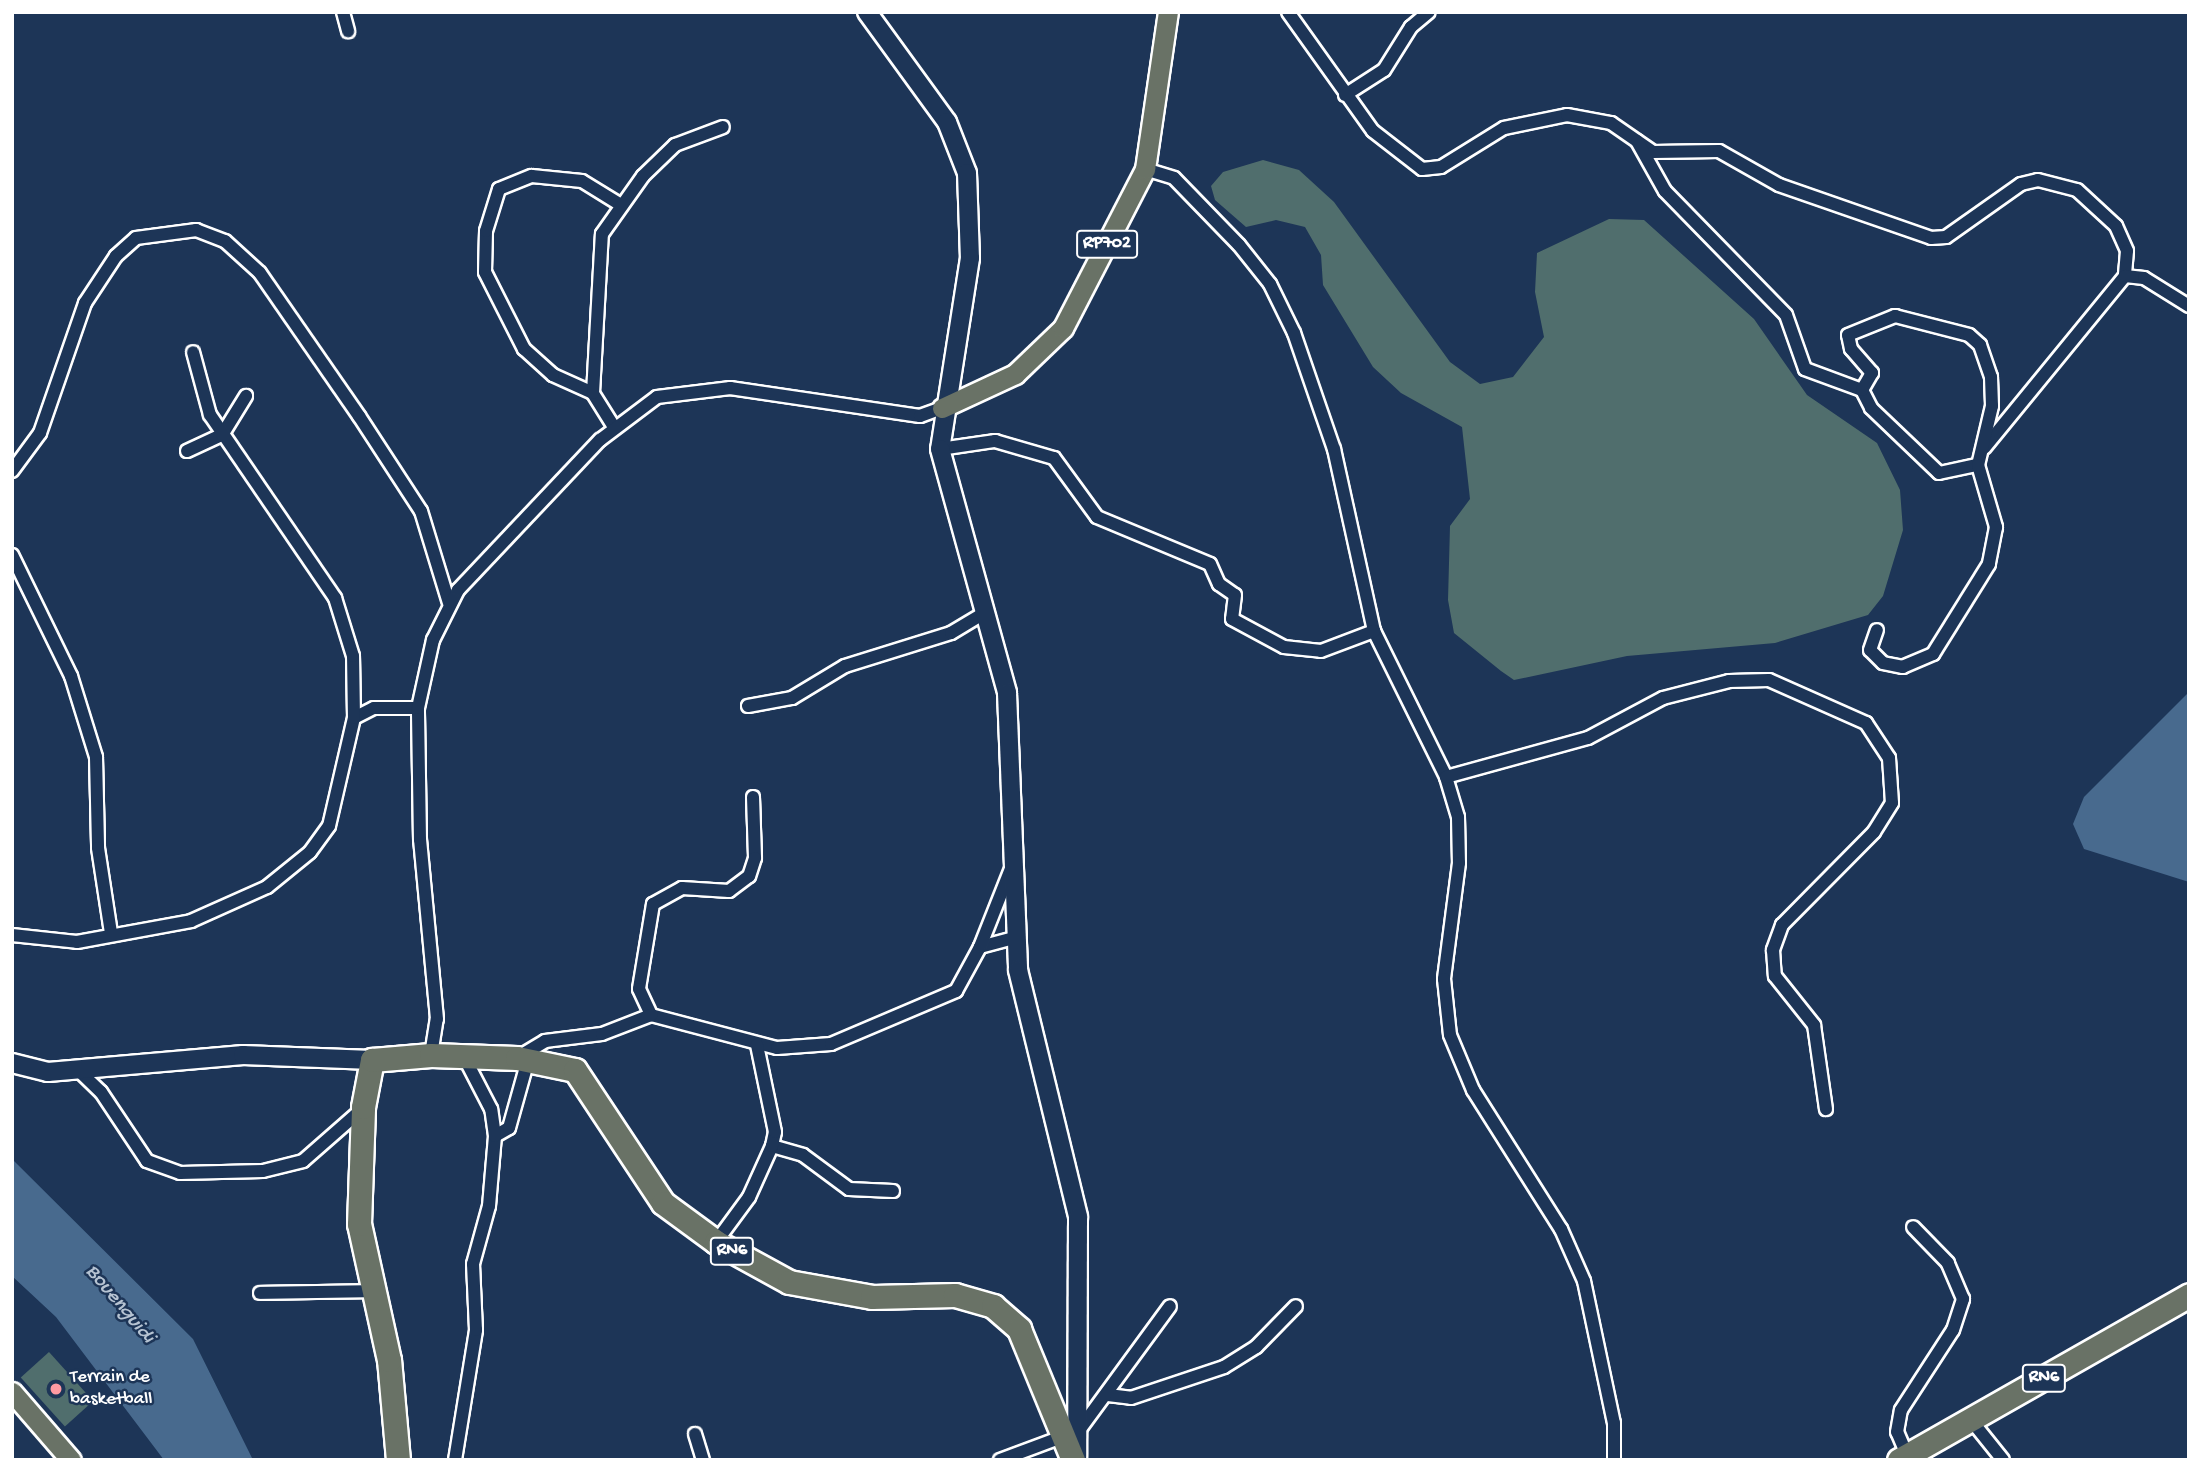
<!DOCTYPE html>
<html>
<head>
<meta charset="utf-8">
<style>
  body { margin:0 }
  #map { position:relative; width:2201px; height:1472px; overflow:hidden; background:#1d3557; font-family:"Gochi Hand",sans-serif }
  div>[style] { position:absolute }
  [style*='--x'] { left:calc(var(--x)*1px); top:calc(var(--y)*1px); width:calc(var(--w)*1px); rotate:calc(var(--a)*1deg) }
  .green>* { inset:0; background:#506e6d; transform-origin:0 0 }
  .water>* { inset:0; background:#486a8e }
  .roads { filter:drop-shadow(2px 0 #fff) drop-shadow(-2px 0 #fff) drop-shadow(0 2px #fff) drop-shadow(0 -2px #fff) }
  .street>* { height:12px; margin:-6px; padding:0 6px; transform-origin:6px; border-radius:6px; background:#1d3557 }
  .secondary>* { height:18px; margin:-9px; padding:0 9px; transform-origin:9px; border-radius:9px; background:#1d3557 }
  .primary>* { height:19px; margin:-9.5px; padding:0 9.5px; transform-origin:9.5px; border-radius:9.5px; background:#697266 }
  .highway>* { height:23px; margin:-11.5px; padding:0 11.5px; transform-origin:11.5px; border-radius:11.5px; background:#697266 }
  .dots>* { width:19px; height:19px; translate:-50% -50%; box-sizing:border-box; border:4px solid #1d3557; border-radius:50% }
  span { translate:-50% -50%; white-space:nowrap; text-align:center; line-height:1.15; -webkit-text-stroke:5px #1d3557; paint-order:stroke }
  .shield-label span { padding:2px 5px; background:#1d3557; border:2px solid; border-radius:5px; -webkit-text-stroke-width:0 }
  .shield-label { font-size:18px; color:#fff; font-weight:700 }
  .poi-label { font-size:19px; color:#fff }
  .left { translate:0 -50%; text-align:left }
  .water-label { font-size:21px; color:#b6c3d2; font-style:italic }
  .frame { position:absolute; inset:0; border:14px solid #fff; pointer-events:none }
</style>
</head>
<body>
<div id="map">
  <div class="green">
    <i style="clip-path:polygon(1263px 160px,1299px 170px,1334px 202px,1450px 362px,1480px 384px,1513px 377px,1544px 337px,1535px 292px,1537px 253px,1609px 219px,1644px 220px,1754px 319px,1807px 395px,1877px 443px,1900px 490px,1903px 530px,1883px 596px,1868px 615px,1775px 643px,1627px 656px,1514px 680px,1501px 671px,1454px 633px,1448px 600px,1450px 526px,1470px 499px,1462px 427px,1401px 393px,1373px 367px,1323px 285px,1321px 255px,1305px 227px,1276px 220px,1246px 227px,1215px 200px,1211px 186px,1223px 172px)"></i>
    <i style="left:49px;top:1352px;width:66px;height:38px;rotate:48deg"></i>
  </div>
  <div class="water">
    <i style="clip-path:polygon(2189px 692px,2189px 882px,2084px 849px,2073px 824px,2084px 797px)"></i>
    <i style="clip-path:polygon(12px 1159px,193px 1339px,253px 1460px,164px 1460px,56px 1317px,12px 1276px)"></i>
  </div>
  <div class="roads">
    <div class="street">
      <i style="--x:343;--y:12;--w:20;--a:75"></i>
      <i style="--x:1288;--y:12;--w:146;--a:54.5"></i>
      <i style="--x:1373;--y:131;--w:62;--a:37.8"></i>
      <i style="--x:1422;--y:169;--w:19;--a:-6"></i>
      <i style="--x:1441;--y:167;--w:74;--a:-31.8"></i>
      <i style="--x:1504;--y:128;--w:64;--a:-11.7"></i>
      <i style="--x:1567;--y:115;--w:45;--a:10.3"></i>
      <i style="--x:1611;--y:123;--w:51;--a:34.6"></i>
      <i style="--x:1653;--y:152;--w:66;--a:-0.9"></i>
      <i style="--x:1719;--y:151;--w:69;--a:29.5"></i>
      <i style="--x:1779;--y:185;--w:161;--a:19.2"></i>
      <i style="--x:1931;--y:238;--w:15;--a:-4"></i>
      <i style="--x:1946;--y:237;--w:92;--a:-35.2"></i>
      <i style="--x:2021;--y:184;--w:17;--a:-13"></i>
      <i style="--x:2038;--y:180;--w:40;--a:14.4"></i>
      <i style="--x:2077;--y:190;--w:53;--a:42.7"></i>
      <i style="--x:2116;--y:226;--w:27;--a:66"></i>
      <i style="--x:2127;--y:251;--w:25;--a:95"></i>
      <i style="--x:2125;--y:276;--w:222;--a:129.3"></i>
      <i style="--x:1345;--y:95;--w:46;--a:-32.7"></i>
      <i style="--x:1384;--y:70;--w:51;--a:-57.9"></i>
      <i style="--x:1411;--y:27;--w:23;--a:-40"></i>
      <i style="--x:1637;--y:141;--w:57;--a:60.8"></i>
      <i style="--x:1665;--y:191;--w:173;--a:45.7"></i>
      <i style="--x:1786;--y:315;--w:57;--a:70.6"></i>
      <i style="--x:1805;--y:369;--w:61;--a:20.2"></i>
      <i style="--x:1862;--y:390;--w:20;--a:63"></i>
      <i style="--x:1871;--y:408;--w:94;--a:43.7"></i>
      <i style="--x:1939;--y:473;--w:40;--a:-12"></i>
      <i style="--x:1145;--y:169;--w:30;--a:17"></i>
      <i style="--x:1174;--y:178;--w:93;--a:45.9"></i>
      <i style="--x:1239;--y:245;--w:50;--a:51.5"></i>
      <i style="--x:1270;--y:284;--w:55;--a:63.9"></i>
      <i style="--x:1294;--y:333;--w:123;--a:71"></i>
      <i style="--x:1334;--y:449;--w:186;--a:77.6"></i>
      <i style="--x:1374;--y:631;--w:163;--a:63.7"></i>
      <i style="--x:1446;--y:777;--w:42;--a:73.3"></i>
      <i style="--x:1458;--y:817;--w:46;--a:88.8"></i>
      <i style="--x:1459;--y:863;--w:117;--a:97.4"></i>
      <i style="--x:1444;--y:979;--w:56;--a:83.9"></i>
      <i style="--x:1450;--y:1035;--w:60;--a:67.3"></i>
      <i style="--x:1473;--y:1090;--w:165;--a:57.7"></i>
      <i style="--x:1561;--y:1229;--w:57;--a:66.1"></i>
      <i style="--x:1584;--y:1281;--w:145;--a:78.1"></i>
      <i style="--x:1614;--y:1423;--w:37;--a:90"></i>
      <i style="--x:2125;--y:276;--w:19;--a:6"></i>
      <i style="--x:2144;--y:278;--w:53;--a:31.9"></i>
      <i style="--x:1862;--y:390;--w:20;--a:-60"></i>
      <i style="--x:1872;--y:373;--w:32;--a:-131"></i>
      <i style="--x:1851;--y:349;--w:14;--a:-102"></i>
      <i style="--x:1848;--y:335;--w:51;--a:-22"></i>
      <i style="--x:1895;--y:316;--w:76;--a:14.4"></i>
      <i style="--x:1969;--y:335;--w:15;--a:42"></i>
      <i style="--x:1980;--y:345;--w:34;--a:71"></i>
      <i style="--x:1991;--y:377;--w:29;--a:88"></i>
      <i style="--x:1992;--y:406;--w:61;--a:103.3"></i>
      <i style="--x:1978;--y:465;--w:65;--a:73.8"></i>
      <i style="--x:1996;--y:527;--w:38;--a:101"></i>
      <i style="--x:1989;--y:564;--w:106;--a:121.9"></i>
      <i style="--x:1933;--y:654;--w:33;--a:157"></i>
      <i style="--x:1903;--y:667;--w:20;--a:-169"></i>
      <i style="--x:1883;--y:663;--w:18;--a:-135"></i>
      <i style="--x:1870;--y:650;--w:21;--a:-71"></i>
      <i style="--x:593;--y:393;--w:44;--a:-155.8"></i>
      <i style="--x:553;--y:375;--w:39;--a:-138"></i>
      <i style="--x:524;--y:349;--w:86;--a:-116.9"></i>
      <i style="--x:485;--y:272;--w:41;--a:-88.6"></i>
      <i style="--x:486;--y:231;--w:44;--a:-72.8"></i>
      <i style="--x:499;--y:189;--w:35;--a:-22"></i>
      <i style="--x:532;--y:176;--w:50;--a:5.7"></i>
      <i style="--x:582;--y:181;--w:46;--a:31.6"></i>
      <i style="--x:614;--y:427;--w:40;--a:-122"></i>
      <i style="--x:593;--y:393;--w:159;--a:-86.8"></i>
      <i style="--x:602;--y:234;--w:71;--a:-54.7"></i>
      <i style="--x:643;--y:176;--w:45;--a:-44.1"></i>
      <i style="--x:675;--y:145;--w:51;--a:-20.6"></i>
      <i style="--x:940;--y:449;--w:56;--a:-8.3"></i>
      <i style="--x:995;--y:441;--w:61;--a:16.1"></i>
      <i style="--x:1054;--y:458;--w:73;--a:53.9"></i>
      <i style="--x:1097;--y:517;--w:122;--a:22.6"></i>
      <i style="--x:1210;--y:564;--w:22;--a:66"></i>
      <i style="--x:1219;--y:584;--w:19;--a:35"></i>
      <i style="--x:1235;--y:595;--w:24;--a:97"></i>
      <i style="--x:1232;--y:619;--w:59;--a:28.3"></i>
      <i style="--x:1284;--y:647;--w:37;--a:6"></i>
      <i style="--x:1321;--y:651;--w:57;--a:-20.7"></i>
      <i style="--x:187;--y:451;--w:38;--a:-25"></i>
      <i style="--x:222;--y:435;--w:46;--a:-58.4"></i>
      <i style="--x:12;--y:471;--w:47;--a:-53.6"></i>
      <i style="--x:40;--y:433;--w:138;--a:-70.9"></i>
      <i style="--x:85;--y:303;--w:56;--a:-56.6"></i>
      <i style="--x:116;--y:256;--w:27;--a:-42"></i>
      <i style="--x:136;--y:238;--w:61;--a:-7.6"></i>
      <i style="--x:196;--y:230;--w:31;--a:21"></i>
      <i style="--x:225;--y:241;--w:47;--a:42.4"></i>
      <i style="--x:260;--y:273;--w:174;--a:55.3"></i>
      <i style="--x:359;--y:416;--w:113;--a:56.9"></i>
      <i style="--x:421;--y:511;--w:96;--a:73.1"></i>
      <i style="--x:12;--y:555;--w:135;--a:64"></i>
      <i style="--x:71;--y:676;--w:85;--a:72.8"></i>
      <i style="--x:96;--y:757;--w:91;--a:88.7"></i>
      <i style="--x:98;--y:848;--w:86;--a:81.3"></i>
      <i style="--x:748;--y:706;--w:45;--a:-10.3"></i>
      <i style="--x:792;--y:698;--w:62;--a:-31.1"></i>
      <i style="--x:845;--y:666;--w:111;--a:-17.3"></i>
      <i style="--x:951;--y:633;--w:41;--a:-31"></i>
      <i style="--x:354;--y:718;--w:22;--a:-27"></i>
      <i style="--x:374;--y:708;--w:44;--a:0"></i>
      <i style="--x:1446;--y:777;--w:147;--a:-15.4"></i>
      <i style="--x:1588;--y:738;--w:85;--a:-28.1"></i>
      <i style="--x:1663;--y:698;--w:68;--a:-14.4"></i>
      <i style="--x:1729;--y:681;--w:40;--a:-1.4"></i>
      <i style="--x:1769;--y:680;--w:106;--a:23.9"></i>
      <i style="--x:1866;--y:723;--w:42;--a:56.7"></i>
      <i style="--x:1889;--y:758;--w:45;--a:86.2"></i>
      <i style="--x:1892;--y:803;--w:34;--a:122"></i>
      <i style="--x:1874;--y:832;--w:131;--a:134.7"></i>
      <i style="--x:1782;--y:925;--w:27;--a:110"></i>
      <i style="--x:1773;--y:950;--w:26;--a:86"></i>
      <i style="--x:1775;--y:976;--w:63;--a:51.5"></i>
      <i style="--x:1814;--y:1025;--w:85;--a:81.9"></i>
      <i style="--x:753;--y:797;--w:61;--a:88.1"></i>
      <i style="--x:755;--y:858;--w:19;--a:108"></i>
      <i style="--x:749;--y:876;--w:25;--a:143"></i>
      <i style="--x:729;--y:891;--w:47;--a:-176.3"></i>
      <i style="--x:682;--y:888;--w:33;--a:151"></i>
      <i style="--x:653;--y:904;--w:86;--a:99.4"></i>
      <i style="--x:639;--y:989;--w:29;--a:65"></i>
      <i style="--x:651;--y:1015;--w:130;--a:14.7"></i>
      <i style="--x:777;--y:1048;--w:54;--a:-4.2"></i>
      <i style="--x:831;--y:1044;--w:136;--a:-23"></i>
      <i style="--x:956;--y:991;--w:50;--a:-61.4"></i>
      <i style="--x:980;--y:947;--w:35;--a:-15"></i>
      <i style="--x:12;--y:935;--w:65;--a:6.1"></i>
      <i style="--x:77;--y:942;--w:116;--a:-10.4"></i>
      <i style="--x:191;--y:921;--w:83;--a:-24.1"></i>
      <i style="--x:267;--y:887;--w:55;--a:-39.1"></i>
      <i style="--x:310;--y:852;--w:32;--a:-54"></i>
      <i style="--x:329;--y:826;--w:111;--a:-77"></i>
      <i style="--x:354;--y:718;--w:62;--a:-90.9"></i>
      <i style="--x:353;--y:656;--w:61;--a:-107.2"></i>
      <i style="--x:335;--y:598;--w:222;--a:-124.3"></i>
      <i style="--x:210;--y:415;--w:65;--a:-105.1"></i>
      <i style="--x:980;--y:947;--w:87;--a:-68.4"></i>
      <i style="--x:431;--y:1055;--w:36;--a:-81"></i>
      <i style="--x:437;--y:1019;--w:180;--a:-95.4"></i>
      <i style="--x:420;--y:840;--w:132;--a:-90.9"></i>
      <i style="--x:418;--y:708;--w:70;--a:-77.6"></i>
      <i style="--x:433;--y:640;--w:56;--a:-63.4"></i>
      <i style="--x:458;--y:590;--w:207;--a:-46.6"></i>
      <i style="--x:600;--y:440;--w:71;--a:-37"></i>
      <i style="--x:657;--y:397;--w:74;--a:-7"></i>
      <i style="--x:730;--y:388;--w:192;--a:8.4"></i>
      <i style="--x:920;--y:416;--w:23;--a:-20"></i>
      <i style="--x:517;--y:1058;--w:33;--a:-31"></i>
      <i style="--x:545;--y:1041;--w:57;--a:-7"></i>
      <i style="--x:602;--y:1034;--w:53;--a:-21.2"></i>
      <i style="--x:77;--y:1069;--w:33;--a:44"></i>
      <i style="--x:101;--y:1092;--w:83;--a:56.3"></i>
      <i style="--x:147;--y:1161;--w:35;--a:20"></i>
      <i style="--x:180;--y:1173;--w:83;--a:-1.4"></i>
      <i style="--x:263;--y:1171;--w:41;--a:-14"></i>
      <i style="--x:303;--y:1161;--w:77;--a:-41.3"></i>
      <i style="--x:495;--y:1136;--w:16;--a:-30"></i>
      <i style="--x:509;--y:1128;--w:71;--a:-74.4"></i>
      <i style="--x:772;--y:1146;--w:32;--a:16"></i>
      <i style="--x:803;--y:1155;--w:57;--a:36.5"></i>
      <i style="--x:849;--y:1189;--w:44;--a:2.6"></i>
      <i style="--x:716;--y:1242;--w:56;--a:-53.7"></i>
      <i style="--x:749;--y:1197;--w:56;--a:-65.7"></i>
      <i style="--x:772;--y:1146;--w:14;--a:-78"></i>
      <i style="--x:775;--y:1132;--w:89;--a:-101.7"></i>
      <i style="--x:260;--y:1293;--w:114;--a:-1"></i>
      <i style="--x:1108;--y:1395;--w:23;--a:7"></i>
      <i style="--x:1131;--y:1398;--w:98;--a:-18.4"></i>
      <i style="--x:1224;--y:1367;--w:38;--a:-32"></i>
      <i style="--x:1256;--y:1347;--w:57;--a:-45.7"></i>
      <i style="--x:1971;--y:1420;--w:51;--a:51.3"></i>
      <i style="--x:1080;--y:1429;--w:152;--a:-53.8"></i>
      <i style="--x:695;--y:1434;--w:27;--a:73"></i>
      <i style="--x:1907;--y:1455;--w:25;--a:-113"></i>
      <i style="--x:1897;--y:1432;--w:22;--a:-80"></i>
      <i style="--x:1901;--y:1410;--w:95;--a:-57"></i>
      <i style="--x:1953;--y:1330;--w:33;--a:-72"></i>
      <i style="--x:1963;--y:1299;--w:39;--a:-113"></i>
      <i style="--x:1948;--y:1263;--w:50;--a:-134.2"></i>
      <i style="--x:455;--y:1460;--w:132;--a:-80.8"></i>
      <i style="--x:476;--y:1330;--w:66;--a:-92.6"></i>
      <i style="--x:473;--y:1264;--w:60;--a:-74.6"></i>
      <i style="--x:489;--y:1206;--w:70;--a:-85.1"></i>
      <i style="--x:495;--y:1136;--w:27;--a:-98"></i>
      <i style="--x:491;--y:1109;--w:61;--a:-117.4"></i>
      <i style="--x:1000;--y:1460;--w:66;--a:-20.4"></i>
    </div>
    <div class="secondary">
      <i style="--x:867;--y:12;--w:136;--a:54"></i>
      <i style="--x:947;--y:122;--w:55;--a:68.6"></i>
      <i style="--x:967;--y:173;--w:85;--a:88"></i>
      <i style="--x:970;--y:258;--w:193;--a:98.9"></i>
      <i style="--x:940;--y:449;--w:253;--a:74.6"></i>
      <i style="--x:1007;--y:693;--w:277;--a:87.7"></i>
      <i style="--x:1018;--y:970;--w:254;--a:76.3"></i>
      <i style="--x:1078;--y:1217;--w:243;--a:90.2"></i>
      <i style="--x:12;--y:1063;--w:37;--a:14"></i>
      <i style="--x:48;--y:1072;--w:196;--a:-5"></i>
      <i style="--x:243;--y:1055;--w:129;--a:2.2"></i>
    </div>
    <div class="primary">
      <i style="--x:942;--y:408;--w:81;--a:-25"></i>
      <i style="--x:1015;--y:374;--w:66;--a:-43.8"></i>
      <i style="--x:1063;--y:328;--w:179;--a:-62.7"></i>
      <i style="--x:1145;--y:169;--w:159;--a:-81.7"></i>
      <i style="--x:12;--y:1392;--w:90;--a:49.1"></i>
    </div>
    <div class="highway">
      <i style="--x:398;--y:1460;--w:100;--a:-95.1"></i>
      <i style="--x:389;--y:1360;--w:139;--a:-102.4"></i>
      <i style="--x:359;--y:1224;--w:117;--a:-88"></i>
      <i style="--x:363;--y:1107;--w:48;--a:-79.2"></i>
      <i style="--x:372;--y:1060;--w:59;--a:-4.8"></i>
      <i style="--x:431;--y:1055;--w:86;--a:2"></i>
      <i style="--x:517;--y:1058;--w:59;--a:11.7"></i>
      <i style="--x:575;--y:1070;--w:159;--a:56.5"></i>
      <i style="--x:663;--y:1203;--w:66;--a:36.3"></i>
      <i style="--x:716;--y:1242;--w:83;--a:28.7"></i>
      <i style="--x:789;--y:1282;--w:84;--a:10.2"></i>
      <i style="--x:872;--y:1297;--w:83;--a:-1.4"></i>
      <i style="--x:955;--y:1295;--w:40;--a:16"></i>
      <i style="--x:993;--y:1306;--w:35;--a:41"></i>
      <i style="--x:1019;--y:1329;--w:142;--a:67.6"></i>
      <i style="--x:1899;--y:1460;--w:334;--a:-29.6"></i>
    </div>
  </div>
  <div class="dots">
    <i style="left:56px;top:1389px;background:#ff9aa2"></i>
  </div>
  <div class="shield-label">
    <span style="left:1107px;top:244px">RP702</span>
    <span style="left:732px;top:1251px">RN6</span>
    <span style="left:2044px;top:1378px">RN6</span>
  </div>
  <div class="poi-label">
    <span class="left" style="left:70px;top:1389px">Terrain de<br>basketball</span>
  </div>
  <div class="water-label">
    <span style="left:119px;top:1305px;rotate:50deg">Bouenguidi</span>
  </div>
  <div class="frame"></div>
</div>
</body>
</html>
